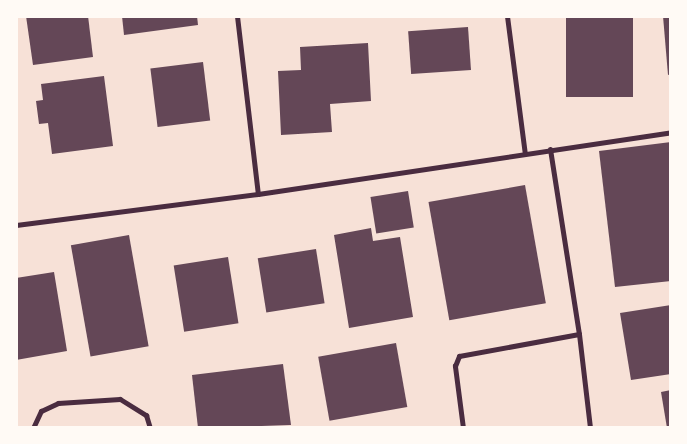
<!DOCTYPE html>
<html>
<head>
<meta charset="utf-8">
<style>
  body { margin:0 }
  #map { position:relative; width:687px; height:444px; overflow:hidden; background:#f7e1d7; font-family:Montserrat,sans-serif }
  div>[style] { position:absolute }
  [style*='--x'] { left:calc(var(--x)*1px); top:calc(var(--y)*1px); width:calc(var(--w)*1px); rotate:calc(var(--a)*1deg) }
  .building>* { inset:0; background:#644757; transform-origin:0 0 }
  .minor>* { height:5px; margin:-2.5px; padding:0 2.5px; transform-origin:2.5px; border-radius:2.5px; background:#4a2c40 }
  span { translate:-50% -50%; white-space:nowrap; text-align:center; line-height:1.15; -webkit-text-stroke:4px #fffaf5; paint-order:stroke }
  .frame { position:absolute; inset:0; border:18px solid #fffaf5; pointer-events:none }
</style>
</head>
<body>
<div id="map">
  <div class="building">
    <i style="clip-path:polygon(26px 16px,88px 16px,93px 57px,33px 65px)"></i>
    <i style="clip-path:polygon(122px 16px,197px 16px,198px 25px,124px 35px)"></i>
    <i style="left:566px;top:16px;width:67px;height:81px"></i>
    <i style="clip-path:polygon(663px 16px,671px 16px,671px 74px,668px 75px)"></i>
    <i style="left:468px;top:27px;width:43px;height:60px;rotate:86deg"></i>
    <i style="clip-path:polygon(368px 43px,371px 101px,330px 104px,332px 132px,281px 135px,278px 71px,301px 70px,300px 47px)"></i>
    <i style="left:203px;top:62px;width:59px;height:53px;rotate:83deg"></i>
    <i style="clip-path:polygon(104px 76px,113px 146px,52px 154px,48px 123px,39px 124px,36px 101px,43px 100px,41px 84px)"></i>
    <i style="clip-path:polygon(671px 142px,671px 281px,615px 287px,599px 151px)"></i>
    <i style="left:525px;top:185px;width:120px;height:98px;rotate:80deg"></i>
    <i style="left:408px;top:191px;width:37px;height:38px;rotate:81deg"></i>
    <i style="clip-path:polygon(371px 228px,373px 241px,400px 237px,413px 317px,349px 328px,334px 235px)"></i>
    <i style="left:129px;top:235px;width:113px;height:59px;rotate:80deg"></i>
    <i style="left:316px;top:249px;width:55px;height:59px;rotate:81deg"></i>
    <i style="left:228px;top:257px;width:67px;height:55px;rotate:81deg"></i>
    <i style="clip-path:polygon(54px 272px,67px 351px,16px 360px,16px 278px)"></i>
    <i style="clip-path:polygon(671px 305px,671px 374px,631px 380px,620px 313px)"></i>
    <i style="left:396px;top:343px;width:65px;height:79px;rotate:80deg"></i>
    <i style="clip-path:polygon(283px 364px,291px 425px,198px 428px,192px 375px)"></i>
    <i style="clip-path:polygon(671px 390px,671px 428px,667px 428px,661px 392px)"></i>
  </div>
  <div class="minor">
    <i style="--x:237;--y:16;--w:179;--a:83.3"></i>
    <i style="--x:507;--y:16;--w:139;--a:82.6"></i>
    <i style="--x:550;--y:149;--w:187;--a:81.1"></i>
    <i style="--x:579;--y:334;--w:95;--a:83.3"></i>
    <i style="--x:16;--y:225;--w:244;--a:-7.3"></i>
    <i style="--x:258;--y:194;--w:418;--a:-8.5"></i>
    <i style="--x:33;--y:428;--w:19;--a:-65"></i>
    <i style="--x:41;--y:411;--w:19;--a:-25"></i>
    <i style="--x:58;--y:403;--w:62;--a:-3.7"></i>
    <i style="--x:120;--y:399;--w:31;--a:32"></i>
    <i style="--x:146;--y:415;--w:14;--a:73"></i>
    <i style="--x:463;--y:428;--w:63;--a:-97.4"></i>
    <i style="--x:455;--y:366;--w:11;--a:-68"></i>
    <i style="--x:459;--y:356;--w:122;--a:-10.4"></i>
  </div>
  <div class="frame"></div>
</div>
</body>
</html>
